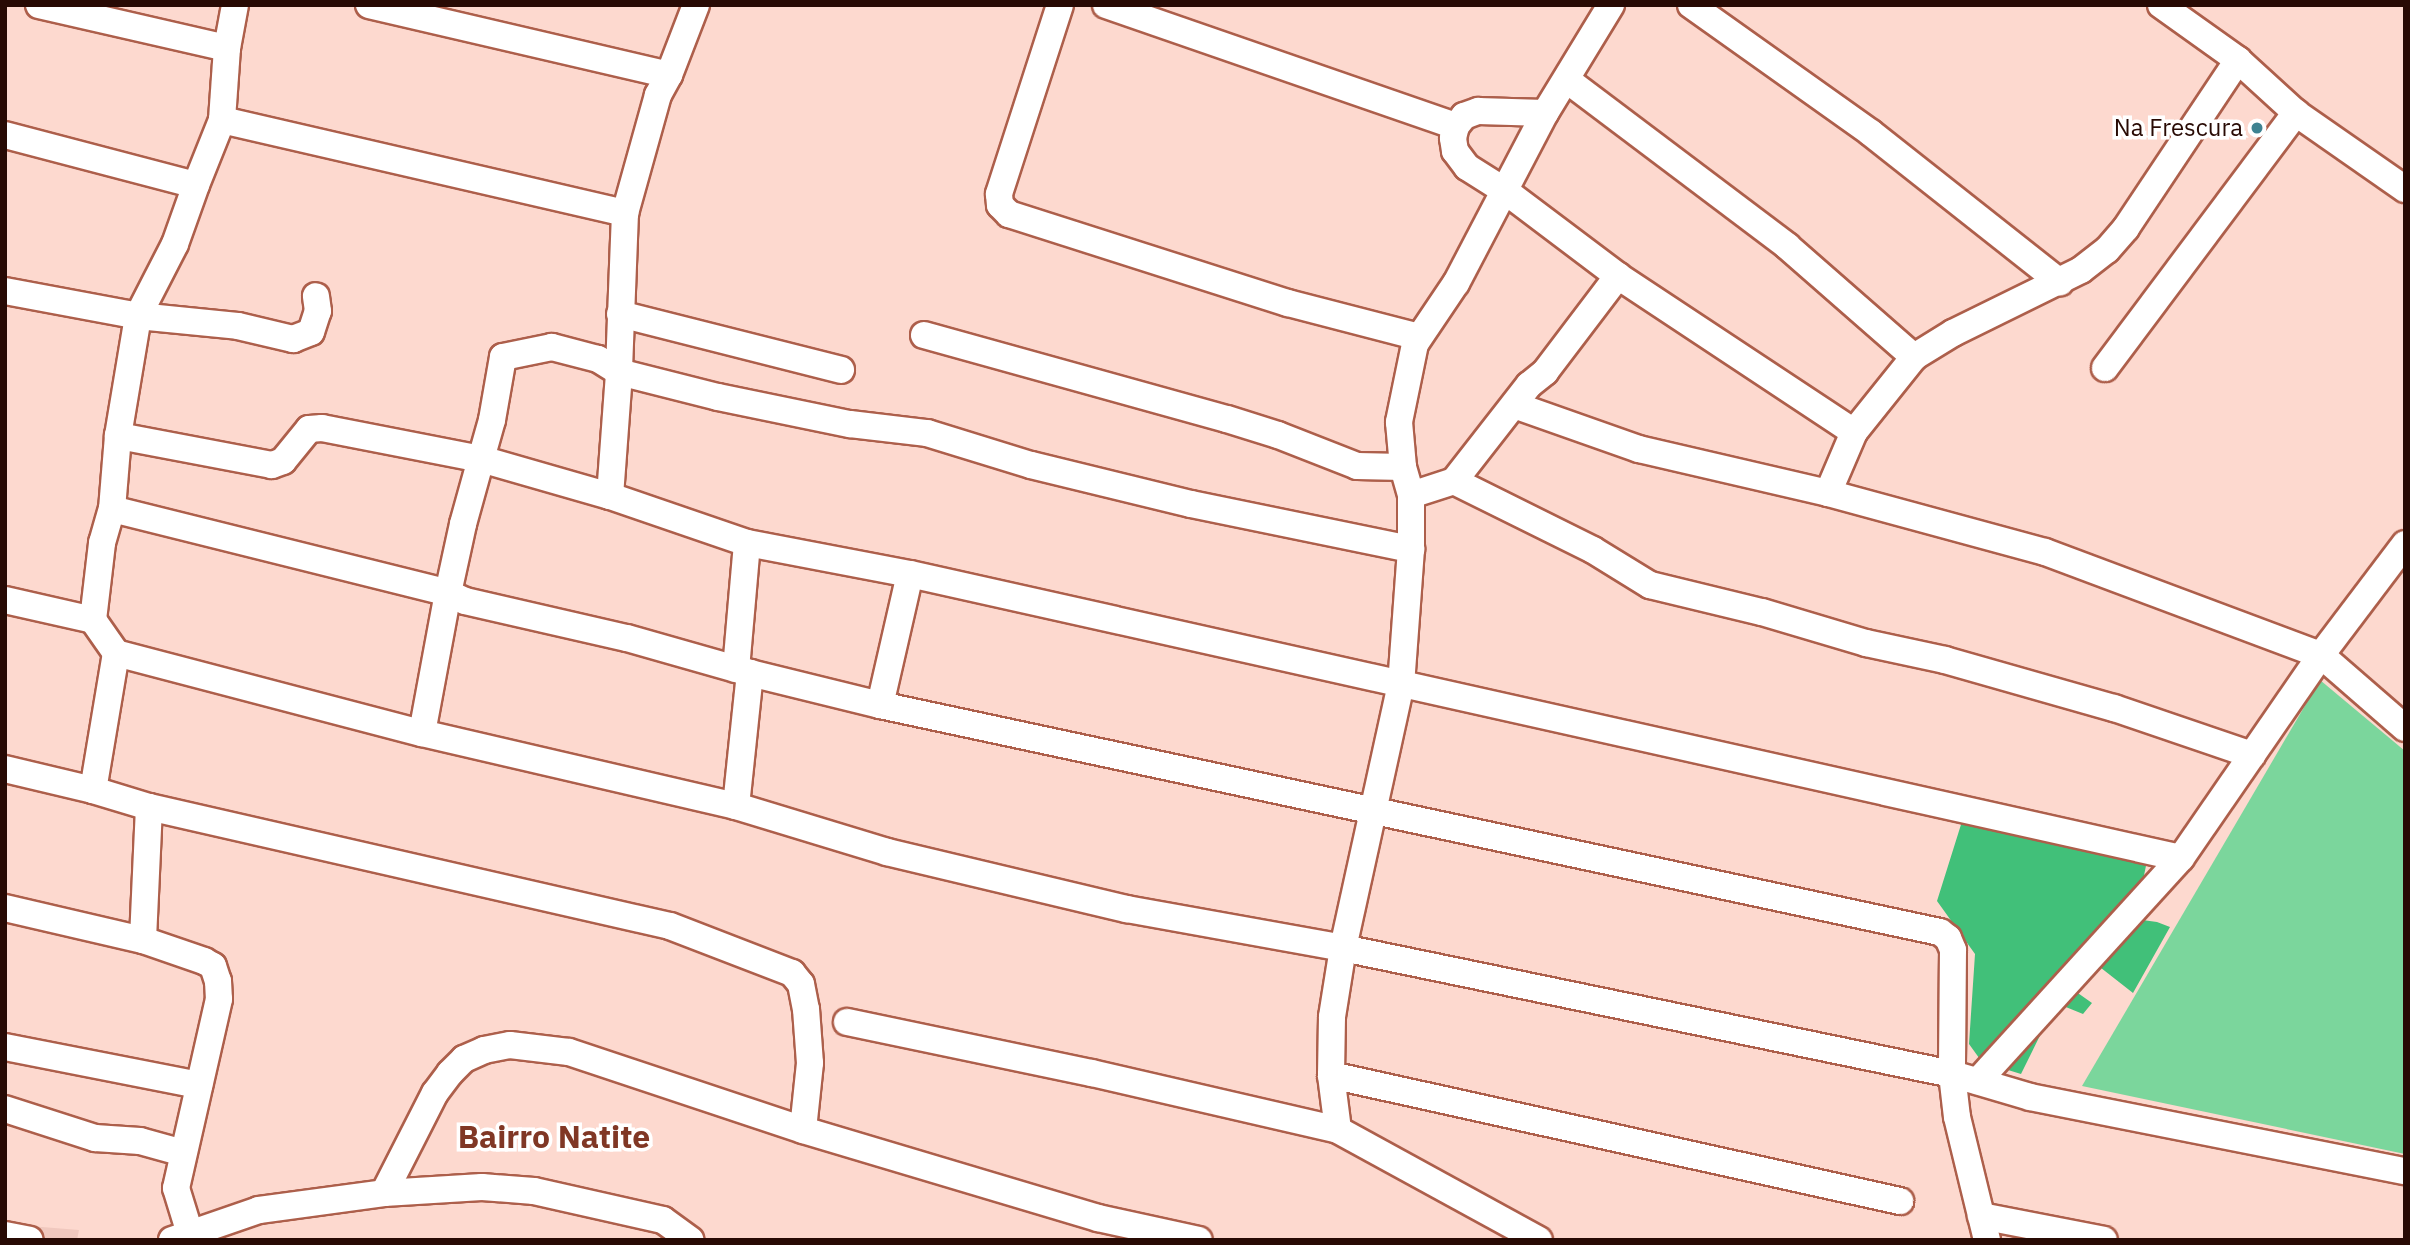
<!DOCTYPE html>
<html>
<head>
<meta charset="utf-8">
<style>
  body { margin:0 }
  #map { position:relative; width:2410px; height:1245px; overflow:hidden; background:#fdd9cf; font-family:"IBM Plex Sans",sans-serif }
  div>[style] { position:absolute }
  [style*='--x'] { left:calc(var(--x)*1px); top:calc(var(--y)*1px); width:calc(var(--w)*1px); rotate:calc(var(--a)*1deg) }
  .built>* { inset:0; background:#f0c8be }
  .green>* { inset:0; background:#7bd69c }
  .forest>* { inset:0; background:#41c079 }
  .roads { filter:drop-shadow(2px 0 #ad5f4b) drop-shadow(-2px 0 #ad5f4b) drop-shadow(0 2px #ad5f4b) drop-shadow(0 -2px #ad5f4b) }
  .minor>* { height:26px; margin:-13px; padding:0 13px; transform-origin:13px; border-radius:13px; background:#fff }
  .dots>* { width:19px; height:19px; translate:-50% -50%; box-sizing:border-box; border:4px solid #fff; border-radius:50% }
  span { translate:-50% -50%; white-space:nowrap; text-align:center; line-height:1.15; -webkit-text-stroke:7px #fff; paint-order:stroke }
  .poi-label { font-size:24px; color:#280a04 }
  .right { translate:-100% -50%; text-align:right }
  .district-label { font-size:32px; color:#803725; font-weight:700 }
  .frame { position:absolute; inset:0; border:7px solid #280a04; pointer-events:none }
</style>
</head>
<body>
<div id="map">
  <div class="built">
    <i style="clip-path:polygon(5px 1224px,79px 1230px,77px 1240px,5px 1240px)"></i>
  </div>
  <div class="green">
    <i style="clip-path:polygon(2320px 680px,2405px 751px,2405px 1154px,2082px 1086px)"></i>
  </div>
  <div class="forest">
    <i style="clip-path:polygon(1964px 815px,2016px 821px,2057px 844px,2125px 852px,2147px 861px,2135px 919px,2157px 922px,2170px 927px,2133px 993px,2096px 964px,2075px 991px,2092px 1003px,2083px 1014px,2056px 1003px,2021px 1074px,1982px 1062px,1969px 1044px,1975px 954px,1937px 901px)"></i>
  </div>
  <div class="roads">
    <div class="minor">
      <i style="--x:39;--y:5;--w:193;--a:12.9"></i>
      <i style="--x:235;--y:5;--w:44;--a:100.5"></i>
      <i style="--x:227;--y:48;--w:72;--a:94"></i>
      <i style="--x:222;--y:120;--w:414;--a:13"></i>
      <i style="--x:369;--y:5;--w:308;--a:13.1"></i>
      <i style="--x:669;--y:75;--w:75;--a:-68.9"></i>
      <i style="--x:1060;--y:5;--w:199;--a:107.9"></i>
      <i style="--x:999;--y:194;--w:11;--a:85"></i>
      <i style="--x:1000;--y:205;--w:13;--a:45"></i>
      <i style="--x:1009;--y:214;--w:293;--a:17.7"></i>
      <i style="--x:1288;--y:303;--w:135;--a:14.5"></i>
      <i style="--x:1106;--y:5;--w:370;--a:19.1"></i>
      <i style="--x:1611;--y:5;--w:127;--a:121.4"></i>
      <i style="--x:1545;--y:113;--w:192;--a:117.6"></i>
      <i style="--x:1456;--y:283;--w:73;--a:123.9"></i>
      <i style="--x:1415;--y:344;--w:80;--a:101.6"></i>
      <i style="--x:1399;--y:422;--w:45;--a:84.9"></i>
      <i style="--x:1403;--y:467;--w:29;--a:74"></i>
      <i style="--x:1411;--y:495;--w:54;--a:90"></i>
      <i style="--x:1411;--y:549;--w:135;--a:94.2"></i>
      <i style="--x:1401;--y:684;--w:270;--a:102.4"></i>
      <i style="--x:1343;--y:948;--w:622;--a:11.69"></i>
      <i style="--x:1952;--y:1074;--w:81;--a:16.4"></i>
      <i style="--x:2030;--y:1097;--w:382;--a:11.2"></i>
      <i style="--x:1691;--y:5;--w:221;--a:35.4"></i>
      <i style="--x:1871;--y:133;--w:241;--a:38.3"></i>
      <i style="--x:2161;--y:5;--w:95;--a:35.5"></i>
      <i style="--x:2238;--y:60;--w:79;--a:42.4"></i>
      <i style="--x:2296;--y:113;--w:133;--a:34.9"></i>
      <i style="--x:669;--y:75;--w:23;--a:119"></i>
      <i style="--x:658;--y:95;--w:123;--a:105.6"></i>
      <i style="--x:625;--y:213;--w:159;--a:92.2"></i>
      <i style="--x:619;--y:372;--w:102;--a:14.2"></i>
      <i style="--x:718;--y:397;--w:135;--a:11.6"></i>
      <i style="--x:850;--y:424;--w:78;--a:6.7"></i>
      <i style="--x:927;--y:433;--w:109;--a:17.1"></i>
      <i style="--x:1031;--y:465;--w:165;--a:13.7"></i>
      <i style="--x:1191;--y:504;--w:225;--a:11.6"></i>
      <i style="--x:1567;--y:80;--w:276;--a:37"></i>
      <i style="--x:1787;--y:246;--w:169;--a:41.2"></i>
      <i style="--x:5;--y:135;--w:197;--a:14.7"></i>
      <i style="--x:196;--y:185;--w:70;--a:-68.2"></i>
      <i style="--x:1618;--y:276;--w:283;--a:33.5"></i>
      <i style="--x:5;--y:291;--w:135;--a:10.6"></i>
      <i style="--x:138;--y:316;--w:100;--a:5.7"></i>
      <i style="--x:238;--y:326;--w:57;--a:13.3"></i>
      <i style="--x:293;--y:339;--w:19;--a:-21"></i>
      <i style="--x:311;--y:332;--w:22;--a:-72"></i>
      <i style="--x:318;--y:311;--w:15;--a:-98"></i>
      <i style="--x:620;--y:314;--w:228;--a:14.2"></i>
      <i style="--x:924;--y:335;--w:314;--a:15.5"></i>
      <i style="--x:1227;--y:419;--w:53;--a:17.4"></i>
      <i style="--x:1278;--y:435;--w:85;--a:21.4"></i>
      <i style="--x:1357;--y:466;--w:46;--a:1.2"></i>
      <i style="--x:2105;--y:368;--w:319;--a:-53.2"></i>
      <i style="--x:1514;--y:405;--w:133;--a:19.4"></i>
      <i style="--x:1639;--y:449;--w:194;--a:13.1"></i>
      <i style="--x:1828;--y:493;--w:225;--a:15.2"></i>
      <i style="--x:2045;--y:552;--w:295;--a:20.5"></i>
      <i style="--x:2321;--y:655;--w:111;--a:41"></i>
      <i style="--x:118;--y:436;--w:122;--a:-80.5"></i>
      <i style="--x:138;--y:316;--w:81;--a:-62.8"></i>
      <i style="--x:175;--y:244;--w:63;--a:-70.4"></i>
      <i style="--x:1454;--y:481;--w:155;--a:26.4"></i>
      <i style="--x:1593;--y:550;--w:67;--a:31.6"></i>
      <i style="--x:1650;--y:585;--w:115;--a:13.6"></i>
      <i style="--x:1762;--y:612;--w:109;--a:16.6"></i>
      <i style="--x:1866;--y:643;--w:81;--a:12.1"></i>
      <i style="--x:1945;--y:660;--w:176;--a:15.9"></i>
      <i style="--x:2114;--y:708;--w:146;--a:18.8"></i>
      <i style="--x:1828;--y:493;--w:66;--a:-66.9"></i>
      <i style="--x:1854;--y:432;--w:96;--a:-51.3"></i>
      <i style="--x:1914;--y:357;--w:46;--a:-31.6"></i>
      <i style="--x:1953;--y:333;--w:143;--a:-26.2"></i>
      <i style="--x:2081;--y:270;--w:33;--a:-38"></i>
      <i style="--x:2107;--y:250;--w:29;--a:-49"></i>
      <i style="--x:2126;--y:228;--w:202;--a:-56.3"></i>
      <i style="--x:1411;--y:495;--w:45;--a:-18"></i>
      <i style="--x:1454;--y:481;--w:122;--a:-52"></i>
      <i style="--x:1529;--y:385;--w:21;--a:-39"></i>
      <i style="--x:1545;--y:372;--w:121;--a:-52.8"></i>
      <i style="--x:1618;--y:276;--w:141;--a:-143"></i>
      <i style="--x:1505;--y:191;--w:45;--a:-147.7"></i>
      <i style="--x:1467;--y:167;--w:20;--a:-127"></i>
      <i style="--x:1455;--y:151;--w:13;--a:-99"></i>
      <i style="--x:1453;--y:138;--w:12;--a:-76"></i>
      <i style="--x:1456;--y:126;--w:13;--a:-51"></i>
      <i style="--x:1464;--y:116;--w:15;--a:-20"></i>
      <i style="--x:1478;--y:111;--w:67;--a:1.7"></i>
      <i style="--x:610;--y:496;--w:145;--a:18.9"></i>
      <i style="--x:747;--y:543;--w:166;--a:10.8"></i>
      <i style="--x:910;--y:574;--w:1302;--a:12.6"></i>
      <i style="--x:5;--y:600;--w:90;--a:12.8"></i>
      <i style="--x:93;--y:620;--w:40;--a:55.1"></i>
      <i style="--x:116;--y:653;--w:139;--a:99.5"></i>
      <i style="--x:93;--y:790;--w:59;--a:16.9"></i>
      <i style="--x:149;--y:807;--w:534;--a:12.87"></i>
      <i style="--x:670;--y:926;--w:131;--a:21.1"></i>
      <i style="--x:792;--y:973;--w:14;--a:51"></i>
      <i style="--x:801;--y:984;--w:25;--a:79"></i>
      <i style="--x:806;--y:1009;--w:54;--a:85.8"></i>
      <i style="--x:810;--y:1063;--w:67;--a:96"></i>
      <i style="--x:93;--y:620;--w:78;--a:-83.3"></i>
      <i style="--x:102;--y:543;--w:35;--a:-74"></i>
      <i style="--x:116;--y:653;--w:316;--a:14.7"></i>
      <i style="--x:422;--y:733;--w:322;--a:13.1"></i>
      <i style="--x:736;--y:806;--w:158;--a:16.9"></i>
      <i style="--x:887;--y:852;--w:247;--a:13.4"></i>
      <i style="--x:1127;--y:909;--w:219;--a:10.2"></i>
      <i style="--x:1343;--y:948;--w:70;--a:99.1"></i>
      <i style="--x:1332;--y:1017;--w:58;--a:91"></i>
      <i style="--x:1331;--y:1075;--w:55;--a:82.7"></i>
      <i style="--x:1338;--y:1130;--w:229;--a:28.7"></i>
      <i style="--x:736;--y:669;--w:126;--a:-85"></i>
      <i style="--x:880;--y:705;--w:134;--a:-77.1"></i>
      <i style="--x:422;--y:733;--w:142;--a:-79.5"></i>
      <i style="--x:448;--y:593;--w:71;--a:-77.7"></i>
      <i style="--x:463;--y:524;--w:67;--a:-74.5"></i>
      <i style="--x:481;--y:459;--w:134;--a:16"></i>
      <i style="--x:610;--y:496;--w:124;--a:-85.8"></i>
      <i style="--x:619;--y:372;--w:25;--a:-148"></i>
      <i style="--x:598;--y:359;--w:48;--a:-165.4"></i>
      <i style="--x:552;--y:347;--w:50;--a:168.5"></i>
      <i style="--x:503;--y:357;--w:64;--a:99.9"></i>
      <i style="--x:492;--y:420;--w:41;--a:105.8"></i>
      <i style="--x:481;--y:459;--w:162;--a:-169"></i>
      <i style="--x:322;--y:428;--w:13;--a:176"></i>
      <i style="--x:309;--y:429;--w:41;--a:129.1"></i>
      <i style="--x:283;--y:461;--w:12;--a:160"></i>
      <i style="--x:272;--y:465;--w:157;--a:-169.3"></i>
      <i style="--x:118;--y:436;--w:73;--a:94.7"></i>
      <i style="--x:112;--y:509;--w:346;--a:14"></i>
      <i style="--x:448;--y:593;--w:19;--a:25"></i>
      <i style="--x:465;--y:601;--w:166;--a:12.9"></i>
      <i style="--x:627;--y:638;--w:128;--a:15.9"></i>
      <i style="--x:750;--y:673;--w:134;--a:13.8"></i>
      <i style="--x:880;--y:705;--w:1084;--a:12.09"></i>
      <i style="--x:1940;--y:932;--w:10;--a:37"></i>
      <i style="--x:1948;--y:938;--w:13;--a:67"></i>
      <i style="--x:1953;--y:950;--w:124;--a:90.5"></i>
      <i style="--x:1952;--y:1074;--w:43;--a:83.4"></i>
      <i style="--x:1957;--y:1117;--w:127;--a:76.3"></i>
      <i style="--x:5;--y:769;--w:90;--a:13.4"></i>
      <i style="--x:736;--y:806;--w:134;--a:-84"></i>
      <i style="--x:149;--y:807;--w:133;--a:92.6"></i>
      <i style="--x:143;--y:940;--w:65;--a:19"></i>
      <i style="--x:204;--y:961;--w:10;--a:29"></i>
      <i style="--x:213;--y:966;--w:16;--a:72"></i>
      <i style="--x:218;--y:981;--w:18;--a:87"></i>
      <i style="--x:219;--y:999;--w:194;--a:102.8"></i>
      <i style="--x:176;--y:1188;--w:54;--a:72.9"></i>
      <i style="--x:5;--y:908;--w:142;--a:13.1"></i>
      <i style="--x:847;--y:1022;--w:250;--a:11.8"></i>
      <i style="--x:1092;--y:1073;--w:253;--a:13"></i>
      <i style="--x:5;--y:1047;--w:198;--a:11.1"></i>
      <i style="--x:1331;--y:1075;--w:583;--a:12.49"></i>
      <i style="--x:1978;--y:1081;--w:302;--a:-47.7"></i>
      <i style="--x:2181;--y:858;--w:247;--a:-55.4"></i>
      <i style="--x:2321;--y:655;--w:139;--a:-52.9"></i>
      <i style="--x:5;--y:1109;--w:95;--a:17.9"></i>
      <i style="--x:95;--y:1138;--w:45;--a:3.8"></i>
      <i style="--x:140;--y:1141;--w:45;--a:15.6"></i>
      <i style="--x:384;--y:1193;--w:112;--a:-63"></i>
      <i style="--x:435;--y:1093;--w:25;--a:-53"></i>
      <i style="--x:450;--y:1073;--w:20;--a:-45"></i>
      <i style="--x:464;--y:1059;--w:22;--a:-24"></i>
      <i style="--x:484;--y:1050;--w:26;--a:-11"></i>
      <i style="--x:510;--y:1045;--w:59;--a:6.8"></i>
      <i style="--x:569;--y:1052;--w:247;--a:18.4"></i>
      <i style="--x:803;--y:1130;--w:308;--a:16.6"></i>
      <i style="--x:1098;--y:1218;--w:103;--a:12.3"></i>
      <i style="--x:1981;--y:1216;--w:125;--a:11"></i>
      <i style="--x:5;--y:1235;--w:25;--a:11"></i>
      <i style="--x:172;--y:1240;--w:92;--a:-19"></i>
      <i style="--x:259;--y:1210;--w:126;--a:-7.7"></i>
      <i style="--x:384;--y:1193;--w:98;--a:-3.5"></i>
      <i style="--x:482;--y:1187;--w:52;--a:4.4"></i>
      <i style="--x:534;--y:1191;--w:132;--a:12.7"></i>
      <i style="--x:663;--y:1220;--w:34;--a:36"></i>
    </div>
  </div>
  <div class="dots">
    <i style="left:2257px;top:128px;background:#3e8291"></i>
  </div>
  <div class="poi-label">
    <span class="right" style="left:2243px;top:128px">Na Frescura</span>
  </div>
  <div class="district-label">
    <span style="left:554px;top:1136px">Bairro Natite</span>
  </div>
  <div class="frame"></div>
</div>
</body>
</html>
